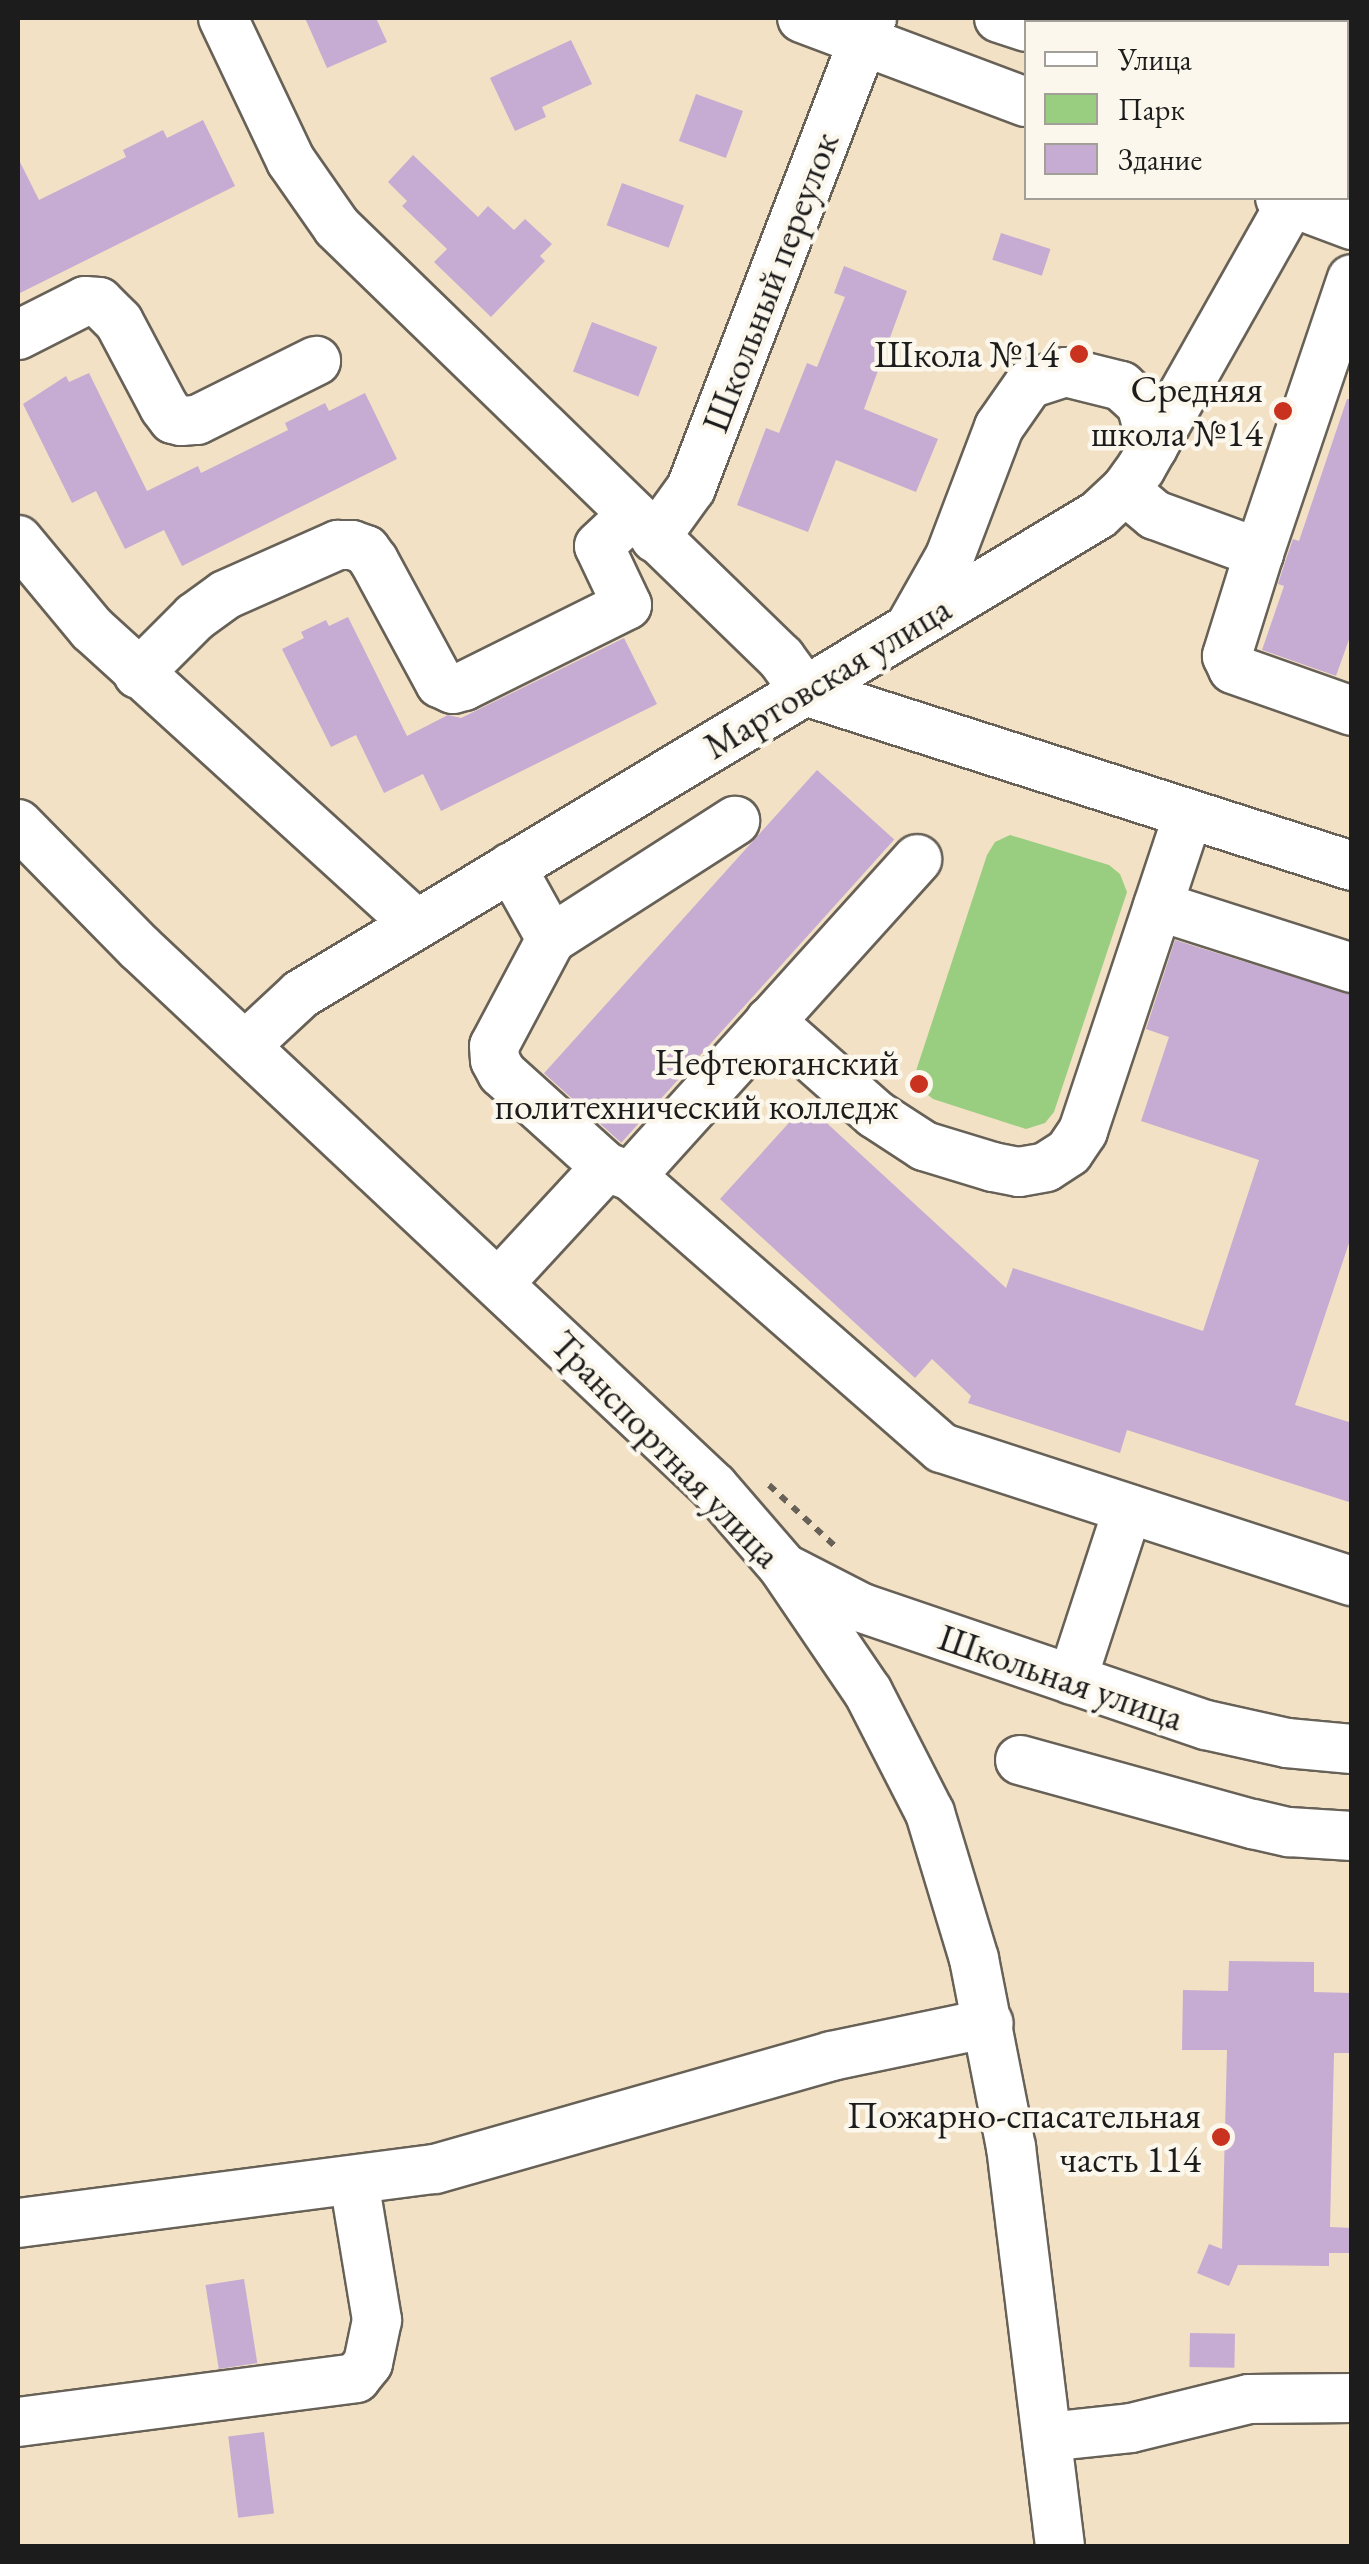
<!DOCTYPE html>
<html>
<head>
<meta charset="utf-8">
<style>
  body { margin:0 }
  #map { position:relative; width:1369px; height:2564px; overflow:hidden; background:#f2e1c4; font-family:"EB Garamond",serif }
  div>[style] { position:absolute }
  [style*='--x'] { left:calc(var(--x)*1px); top:calc(var(--y)*1px); width:calc(var(--w)*1px); rotate:calc(var(--a)*1deg) }
  .green>* { inset:0; background:#99ce80 }
  .building>* { inset:0; background:#c6acd3; transform-origin:0 0 }
  .path>* { height:6px; margin-top:-3px; transform-origin:0; background:repeating-linear-gradient(90deg,#676157 0 8px,transparent 0 16px) }
  .roads { filter:drop-shadow(2px 0 #676157) drop-shadow(-2px 0 #676157) drop-shadow(0 2px #676157) drop-shadow(0 -2px #676157) }
  .minor>* { height:48px; margin:-24px; padding:0 24px; transform-origin:24px; border-radius:24px; background:#fff }
  .dots>* { width:28px; height:28px; translate:-50% -50%; box-sizing:border-box; border:5px solid #fbf7ec; border-radius:50% }
  span { translate:-50% -50%; white-space:nowrap; text-align:center; line-height:1.15; -webkit-text-stroke:9px #fbf7ec; paint-order:stroke }
  .street-label { font-size:38px; color:#1c1c1c }
  .poi-label { font-size:38px; color:#1c1c1c }
  .right { translate:-100% -50%; text-align:right }
  .frame { position:absolute; inset:0; border:20px solid #1c1c1c; pointer-events:none }
  .legend { position:absolute; left:1024px; top:20px; width:325px; height:180px; box-sizing:border-box; background:#fbf7ec; border:2px solid #a29f99; margin:0; padding:12px 18px; list-style:none; font-size:30px; color:#1c1c1c }
  .legend li { display:flex; align-items:center; gap:20px; height:50px }
  .legend b { width:50px; border:2px solid #a29f99 }
</style>
</head>
<body>
<div id="map">
  <div class="green">
    <i style="clip-path:polygon(1010px 835px,1109px 865px,1120px 874px,1127px 892px,1054px 1112px,1045px 1123px,1026px 1129px,933px 1099px,922px 1090px,915px 1074px,987px 855px,995px 842px)"></i>
  </div>
  <div class="building">
    <i style="clip-path:polygon(305px 18px,376px 18px,387px 42px,327px 68px)"></i>
    <i style="clip-path:polygon(571px 40px,592px 84px,542px 107px,546px 117px,515px 131px,490px 78px)"></i>
    <i style="left:696px;top:94px;width:50px;height:50px;rotate:20deg"></i>
    <i style="clip-path:polygon(203px 120px,235px 186px,18px 294px,18px 158px,39px 200px,126px 157px,123px 150px,163px 130px,167px 138px)"></i>
    <i style="clip-path:polygon(413px 155px,478px 217px,488px 206px,514px 230px,525px 219px,552px 244px,540px 256px,545px 261px,491px 317px,434px 262px,447px 249px,402px 206px,407px 201px,388px 182px)"></i>
    <i style="left:622px;top:183px;width:66px;height:45px;rotate:20deg"></i>
    <i style="left:1001px;top:233px;width:52px;height:28px;rotate:18deg"></i>
    <i style="clip-path:polygon(844px 266px,907px 291px,864px 409px,938px 439px,916px 492px,836px 460px,808px 532px,737px 505px,766px 428px,779px 433px,807px 363px,817px 367px,845px 297px,834px 293px)"></i>
    <i style="left:592px;top:322px;width:70px;height:53px;rotate:21deg"></i>
    <i style="clip-path:polygon(89px 373px,147px 491px,198px 466px,201px 473px,288px 430px,285px 423px,325px 403px,329px 411px,365px 393px,397px 459px,182px 566px,164px 530px,125px 549px,96px 491px,72px 503px,23px 404px,66px 376px,69px 382px)"></i>
    <i style="clip-path:polygon(1347px 399px,1352px 399px,1352px 631px,1336px 676px,1262px 650px,1284px 586px,1278px 584px,1285px 562px,1293px 539px,1299px 541px)"></i>
    <i style="clip-path:polygon(348px 617px,407px 736px,448px 715px,461px 718px,624px 638px,657px 704px,441px 811px,423px 774px,384px 793px,356px 735px,331px 747px,282px 649px,304px 638px,301px 632px,326px 620px,329px 626px)"></i>
    <i style="left:817px;top:770px;width:104px;height:408px;rotate:42deg"></i>
    <i style="clip-path:polygon(1175px 940px,1352px 995px,1352px 1234px,1295px 1405px,1352px 1423px,1352px 1503px,1127px 1430px,1120px 1453px,968px 1403px,971px 1396px,932px 1359px,915px 1378px,720px 1199px,806px 1104px,1006px 1288px,1013px 1268px,1203px 1331px,1259px 1160px,1141px 1121px,1169px 1037px,1146px 1029px)"></i>
    <i style="clip-path:polygon(1229px 1961px,1314px 1962px,1314px 1992px,1352px 1993px,1352px 2053px,1334px 2053px,1330px 2227px,1352px 2228px,1352px 2253px,1329px 2253px,1329px 2266px,1238px 2265px,1229px 2286px,1197px 2273px,1209px 2244px,1222px 2249px,1227px 2050px,1182px 2050px,1183px 1990px,1228px 1991px)"></i>
    <i style="left:244px;top:2279px;width:85px;height:39px;rotate:81deg"></i>
    <i style="left:1190px;top:2333px;width:45px;height:34px;rotate:1deg"></i>
    <i style="left:264px;top:2432px;width:82px;height:36px;rotate:83deg"></i>
  </div>
  <div class="path">
    <i style="--x:769;--y:1485;--w:93;--a:42.8"></i>
  </div>
  <div class="roads">
    <div class="minor">
      <i style="--x:223;--y:18;--w:158;--a:64.6"></i>
      <i style="--x:291;--y:161;--w:80;--a:55.1"></i>
      <i style="--x:337;--y:227;--w:619;--a:44.15"></i>
      <i style="--x:781;--y:658;--w:41;--a:54"></i>
      <i style="--x:805;--y:691;--w:574;--a:17.74"></i>
      <i style="--x:802;--y:18;--w:239;--a:20.6"></i>
      <i style="--x:999;--y:18;--w:28;--a:18"></i>
      <i style="--x:1251;--y:22;--w:4;--a:-63"></i>
      <i style="--x:1346;--y:128;--w:8;--a:-45"></i>
      <i style="--x:1280;--y:198;--w:77;--a:20.6"></i>
      <i style="--x:18;--y:335;--w:75;--a:-26.9"></i>
      <i style="--x:85;--y:301;--w:14;--a:4"></i>
      <i style="--x:99;--y:302;--w:28;--a:45"></i>
      <i style="--x:119;--y:322;--w:96;--a:62.1"></i>
      <i style="--x:164;--y:407;--w:15;--a:53"></i>
      <i style="--x:173;--y:419;--w:8;--a:14"></i>
      <i style="--x:181;--y:421;--w:16;--a:-4"></i>
      <i style="--x:197;--y:420;--w:133;--a:-26.4"></i>
      <i style="--x:1125;--y:490;--w:39;--a:40"></i>
      <i style="--x:1155;--y:515;--w:111;--a:20.1"></i>
      <i style="--x:1259;--y:553;--w:289;--a:-71.3"></i>
      <i style="--x:655;--y:538;--w:62;--a:-54.2"></i>
      <i style="--x:691;--y:488;--w:504;--a:-68.94"></i>
      <i style="--x:18;--y:540;--w:116;--a:50.3"></i>
      <i style="--x:92;--y:629;--w:438;--a:42.3"></i>
      <i style="--x:1259;--y:553;--w:108;--a:107.3"></i>
      <i style="--x:1227;--y:656;--w:14;--a:65"></i>
      <i style="--x:1233;--y:669;--w:126;--a:19.4"></i>
      <i style="--x:911;--y:625;--w:79;--a:-60.5"></i>
      <i style="--x:950;--y:556;--w:138;--a:-69.2"></i>
      <i style="--x:999;--y:427;--w:52;--a:-55.1"></i>
      <i style="--x:1029;--y:384;--w:38;--a:-18"></i>
      <i style="--x:1065;--y:372;--w:58;--a:14"></i>
      <i style="--x:1121;--y:386;--w:27;--a:42"></i>
      <i style="--x:1141;--y:404;--w:45;--a:74.4"></i>
      <i style="--x:138;--y:674;--w:81;--a:-45"></i>
      <i style="--x:195;--y:617;--w:37;--a:-36"></i>
      <i style="--x:225;--y:595;--w:124;--a:-23.9"></i>
      <i style="--x:338;--y:545;--w:14;--a:0"></i>
      <i style="--x:352;--y:545;--w:15;--a:20"></i>
      <i style="--x:366;--y:550;--w:14;--a:54"></i>
      <i style="--x:374;--y:561;--w:139;--a:61.6"></i>
      <i style="--x:440;--y:683;--w:14;--a:25"></i>
      <i style="--x:453;--y:689;--w:11;--a:-15"></i>
      <i style="--x:464;--y:686;--w:182;--a:-26.4"></i>
      <i style="--x:627;--y:605;--w:65;--a:-115.4"></i>
      <i style="--x:599;--y:546;--w:45;--a:-43.2"></i>
      <i style="--x:18;--y:824;--w:174;--a:45.5"></i>
      <i style="--x:140;--y:948;--w:787;--a:43.2"></i>
      <i style="--x:714;--y:1487;--w:106;--a:49.2"></i>
      <i style="--x:783;--y:1567;--w:151;--a:55.8"></i>
      <i style="--x:868;--y:1692;--w:136;--a:62.9"></i>
      <i style="--x:930;--y:1813;--w:152;--a:73.2"></i>
      <i style="--x:974;--y:1959;--w:192;--a:78.9"></i>
      <i style="--x:1011;--y:2147;--w:402;--a:83"></i>
      <i style="--x:511;--y:867;--w:82;--a:60.9"></i>
      <i style="--x:551;--y:939;--w:121;--a:118"></i>
      <i style="--x:494;--y:1046;--w:14;--a:86"></i>
      <i style="--x:495;--y:1060;--w:15;--a:62"></i>
      <i style="--x:502;--y:1073;--w:140;--a:42.1"></i>
      <i style="--x:606;--y:1167;--w:27;--a:20"></i>
      <i style="--x:631;--y:1176;--w:413;--a:41.2"></i>
      <i style="--x:942;--y:1448;--w:431;--a:18"></i>
      <i style="--x:1158;--y:906;--w:204;--a:17.7"></i>
      <i style="--x:551;--y:939;--w:219;--a:-32.7"></i>
      <i style="--x:770;--y:1021;--w:140;--a:41.5"></i>
      <i style="--x:875;--y:1114;--w:59;--a:33.1"></i>
      <i style="--x:924;--y:1146;--w:72;--a:16.9"></i>
      <i style="--x:993;--y:1167;--w:26;--a:11"></i>
      <i style="--x:1019;--y:1172;--w:27;--a:-10"></i>
      <i style="--x:1046;--y:1167;--w:27;--a:-33"></i>
      <i style="--x:1069;--y:1152;--w:25;--a:-56"></i>
      <i style="--x:1083;--y:1131;--w:333;--a:-71.6"></i>
      <i style="--x:245;--y:1046;--w:76;--a:-42.9"></i>
      <i style="--x:301;--y:994;--w:930;--a:-31.01"></i>
      <i style="--x:1098;--y:515;--w:37;--a:-43"></i>
      <i style="--x:1125;--y:490;--w:27;--a:-54"></i>
      <i style="--x:1141;--y:468;--w:310;--a:-60.5"></i>
      <i style="--x:631;--y:1176;--w:427;--a:-47.9"></i>
      <i style="--x:499;--y:1283;--w:158;--a:-47.3"></i>
      <i style="--x:790;--y:1571;--w:81;--a:27.2"></i>
      <i style="--x:862;--y:1608;--w:363;--a:18.8"></i>
      <i style="--x:1206;--y:1725;--w:83;--a:12.5"></i>
      <i style="--x:1287;--y:1743;--w:65;--a:5.3"></i>
      <i style="--x:1072;--y:1680;--w:180;--a:-71.9"></i>
      <i style="--x:1020;--y:1760;--w:242;--a:15.4"></i>
      <i style="--x:1253;--y:1824;--w:37;--a:13"></i>
      <i style="--x:1289;--y:1832;--w:63;--a:3.6"></i>
      <i style="--x:18;--y:2223;--w:420;--a:-7.4"></i>
      <i style="--x:435;--y:2169;--w:412;--a:-15.9"></i>
      <i style="--x:831;--y:2056;--w:161;--a:-11.8"></i>
      <i style="--x:18;--y:2422;--w:341;--a:-7.4"></i>
      <i style="--x:356;--y:2378;--w:19;--a:-51"></i>
      <i style="--x:368;--y:2363;--w:44;--a:-78.2"></i>
      <i style="--x:377;--y:2320;--w:141;--a:-99.4"></i>
      <i style="--x:1047;--y:2437;--w:84;--a:-6.1"></i>
      <i style="--x:1131;--y:2428;--w:122;--a:-13.8"></i>
      <i style="--x:1249;--y:2399;--w:103;--a:-0.6"></i>
    </div>
  </div>
  <div class="dots">
    <i style="left:1079px;top:354px;background:#c8321e"></i>
    <i style="left:1283px;top:411px;background:#c8321e"></i>
    <i style="left:919px;top:1084px;background:#c8321e"></i>
    <i style="left:1221px;top:2137px;background:#c8321e"></i>
  </div>
  <div class="street-label">
    <span style="left:770px;top:282px;rotate:-69deg">Школьный переулок</span>
    <span style="left:827px;top:677px;rotate:-31deg">Мартовская улица</span>
    <span style="left:666px;top:1449px;rotate:46deg">Транспортная улица</span>
    <span style="left:1061px;top:1677px;rotate:19deg">Школьная улица</span>
  </div>
  <div class="poi-label">
    <span class="right" style="left:1059px;top:354px">Школа №14</span>
    <span class="right" style="left:1263px;top:411px">Средняя<br>школа №14</span>
    <span class="right" style="left:899px;top:1084px">Нефтеюганский<br>политехнический колледж</span>
    <span class="right" style="left:1201px;top:2137px">Пожарно-спасательная<br>часть 114</span>
  </div>
  <div class="frame"></div>
  <ul class="legend">
  <li><b style="height:12px;background:#fff"></b>Улица</li>
  <li><b style="height:28px;background:#99ce80"></b>Парк</li>
  <li><b style="height:28px;background:#c6acd3"></b>Здание</li>
  </ul>
</div>
</body>
</html>
